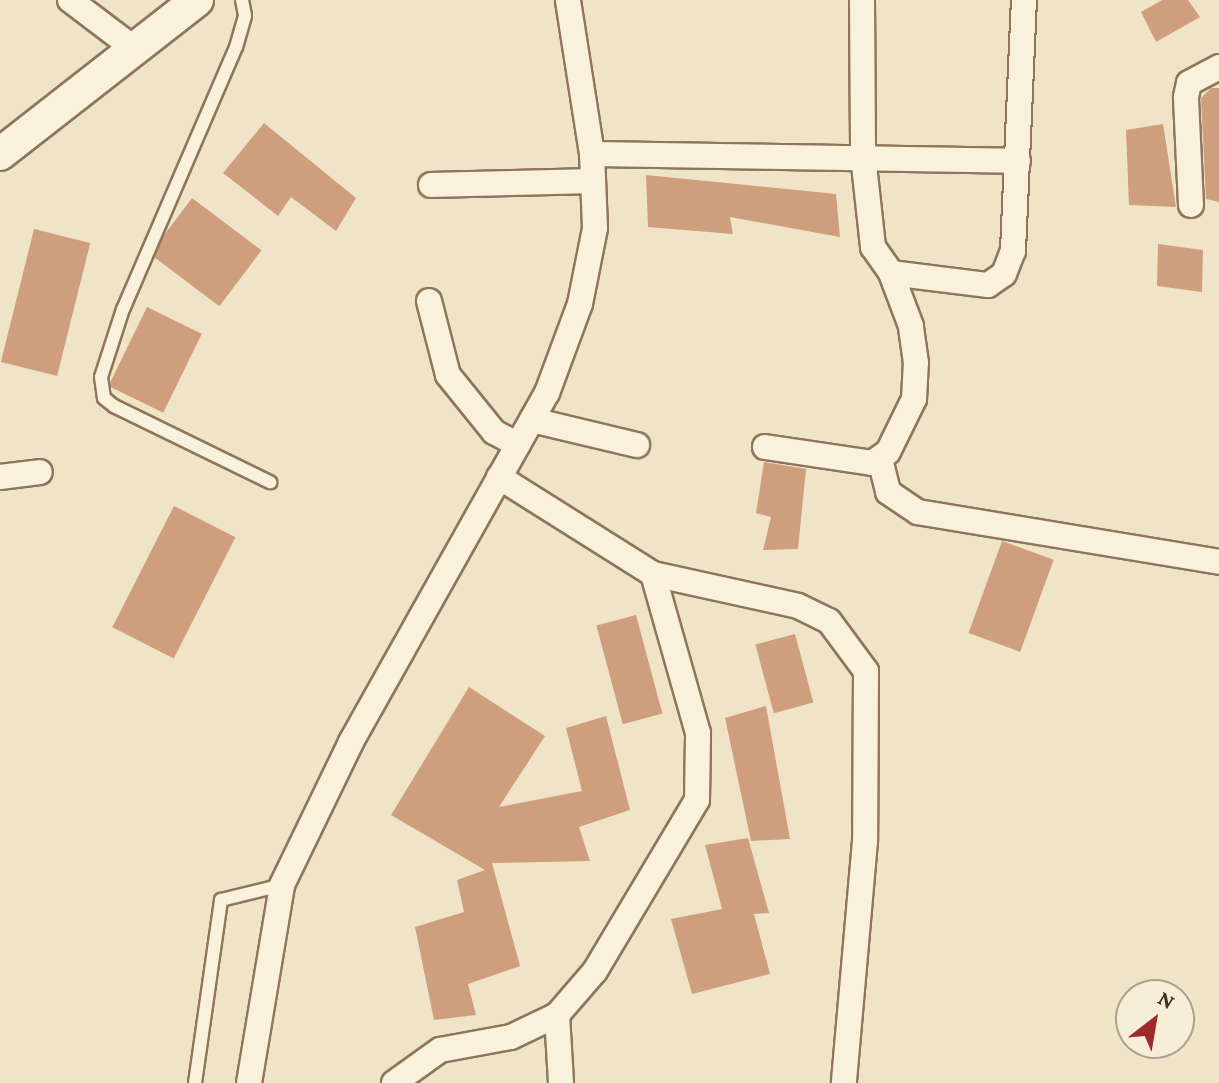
<!DOCTYPE html>
<html>
<head>
<meta charset="utf-8">
<style>
  body { margin:0 }
  #map { position:relative; width:1219px; height:1083px; overflow:hidden; background:#f0e4c8; font-family:"Crimson Pro",serif }
  div>[style] { position:absolute }
  [style*='--x'] { left:calc(var(--x)*1px); top:calc(var(--y)*1px); width:calc(var(--w)*1px); rotate:calc(var(--a)*1deg) }
  .building>* { inset:0; background:#cf9f7d; transform-origin:0 0 }
  .roads { filter:drop-shadow(2px 0 #8d765c) drop-shadow(-2px 0 #8d765c) drop-shadow(0 2px #8d765c) drop-shadow(0 -2px #8d765c) }
  .lane>* { height:12px; margin:-6px; padding:0 6px; transform-origin:6px; border-radius:6px; background:#faf1dc }
  .street>* { height:24px; margin:-12px; padding:0 12px; transform-origin:12px; border-radius:12px; background:#faf1dc }
  .secondary>* { height:32px; margin:-16px; padding:0 16px; transform-origin:16px; border-radius:16px; background:#faf1dc }
  span { translate:-50% -50%; white-space:nowrap; text-align:center; line-height:1.15; -webkit-text-stroke:7px #f7eed8; paint-order:stroke }
  .north { position:absolute; left:1115px; top:979px; width:80px; height:80px; box-sizing:border-box; background:#f7eed8; border:2px solid #ada18e; border-radius:50%; rotate:31deg; font-size:22px; font-weight:700; line-height:32px; text-align:center; color:#3d2e20 }
  .north::after { content:''; display:block; margin:auto; width:28px; height:36px; background:#9e2a2b; clip-path:polygon(50% 0,100% 100%,50% 72%,0 100%) }
</style>
</head>
<body>
<div id="map">
  <div class="building">
    <i style="clip-path:polygon(1162px 0,1188px 0,1200px 17px,1156px 42px,1141px 12px)"></i>
    <i style="clip-path:polygon(1211px 88px,1219px 88px,1219px 202px,1206px 199px,1201px 98px)"></i>
    <i style="clip-path:polygon(264px 123px,356px 198px,336px 231px,291px 197px,278px 216px,223px 173px)"></i>
    <i style="clip-path:polygon(1163px 124px,1176px 207px,1129px 205px,1126px 130px)"></i>
    <i style="clip-path:polygon(646px 175px,836px 194px,840px 237px,730px 217px,733px 234px,648px 227px)"></i>
    <i style="left:192px;top:198px;width:87px;height:70px;rotate:37deg"></i>
    <i style="left:34px;top:229px;width:58px;height:137px;rotate:14deg"></i>
    <i style="clip-path:polygon(1158px 244px,1203px 250px,1202px 292px,1157px 286px)"></i>
    <i style="left:147px;top:307px;width:61px;height:88px;rotate:26deg"></i>
    <i style="clip-path:polygon(764px 462px,806px 469px,798px 549px,763px 550px,771px 517px,756px 513px)"></i>
    <i style="left:174px;top:506px;width:69px;height:136px;rotate:27deg"></i>
    <i style="left:1002px;top:541px;width:55px;height:98px;rotate:20deg"></i>
    <i style="left:636px;top:615px;width:102px;height:41px;rotate:75deg"></i>
    <i style="left:795px;top:634px;width:71px;height:41px;rotate:75deg"></i>
    <i style="clip-path:polygon(469px 687px,545px 736px,499px 807px,582px 791px,566px 728px,606px 716px,630px 810px,579px 827px,590px 861px,492px 863px,520px 966px,468px 984px,476px 1015px,434px 1020px,415px 927px,464px 912px,457px 880px,485px 870px,391px 815px)"></i>
    <i style="clip-path:polygon(766px 706px,790px 839px,751px 841px,725px 718px)"></i>
    <i style="clip-path:polygon(748px 838px,769px 913px,754px 914px,770px 974px,692px 994px,671px 919px,722px 909px,705px 845px)"></i>
  </div>
  <div class="roads">
    <div class="lane">
      <i style="--x:242;--y:0;--w:16;--a:79"></i>
      <i style="--x:245;--y:16;--w:32;--a:106"></i>
      <i style="--x:236;--y:47;--w:285;--a:113.3"></i>
      <i style="--x:123;--y:309;--w:71;--a:107.9"></i>
      <i style="--x:101;--y:377;--w:21;--a:82"></i>
      <i style="--x:104;--y:398;--w:13;--a:39"></i>
      <i style="--x:114;--y:406;--w:174;--a:26"></i>
      <i style="--x:195;--y:1083;--w:185;--a:-81.9"></i>
      <i style="--x:221;--y:900;--w:63;--a:-13.8"></i>
    </div>
    <div class="street">
      <i style="--x:70;--y:0;--w:83;--a:37.1"></i>
      <i style="--x:862;--y:0;--w:156;--a:89.6"></i>
      <i style="--x:863;--y:156;--w:92;--a:83.7"></i>
      <i style="--x:873;--y:247;--w:32;--a:55"></i>
      <i style="--x:891;--y:273;--w:98;--a:7.1"></i>
      <i style="--x:988;--y:285;--w:19;--a:-35"></i>
      <i style="--x:1004;--y:274;--w:25;--a:-69"></i>
      <i style="--x:1013;--y:251;--w:251;--a:-87.5"></i>
      <i style="--x:592;--y:154;--w:426;--a:0.9"></i>
      <i style="--x:431;--y:185;--w:162;--a:-1.4"></i>
      <i style="--x:1191;--y:205;--w:108;--a:-92.7"></i>
      <i style="--x:1186;--y:97;--w:14;--a:-78"></i>
      <i style="--x:1189;--y:83;--w:34;--a:-28"></i>
      <i style="--x:429;--y:301;--w:76;--a:75.6"></i>
      <i style="--x:448;--y:375;--w:73;--a:51.1"></i>
      <i style="--x:494;--y:432;--w:27;--a:28"></i>
      <i style="--x:532;--y:420;--w:108;--a:13.4"></i>
      <i style="--x:765;--y:447;--w:108;--a:8.5"></i>
      <i style="--x:872;--y:463;--w:19;--a:-35"></i>
      <i style="--x:888;--y:452;--w:59;--a:-63.9"></i>
      <i style="--x:914;--y:399;--w:36;--a:-87"></i>
      <i style="--x:916;--y:363;--w:37;--a:-98"></i>
      <i style="--x:911;--y:326;--w:57;--a:-110.7"></i>
      <i style="--x:880;--y:459;--w:34;--a:76"></i>
      <i style="--x:888;--y:492;--w:36;--a:34"></i>
      <i style="--x:918;--y:512;--w:305;--a:9.4"></i>
      <i style="--x:0;--y:477;--w:40;--a:-7.1"></i>
      <i style="--x:653;--y:574;--w:148;--a:12.4"></i>
      <i style="--x:798;--y:606;--w:34;--a:26"></i>
      <i style="--x:829;--y:621;--w:62;--a:53.5"></i>
      <i style="--x:866;--y:671;--w:170;--a:90.3"></i>
      <i style="--x:865;--y:841;--w:243;--a:95"></i>
      <i style="--x:557;--y:1015;--w:68;--a:86.6"></i>
      <i style="--x:249;--y:1083;--w:201;--a:-80.5"></i>
      <i style="--x:282;--y:885;--w:159;--a:-64.2"></i>
      <i style="--x:351;--y:742;--w:400;--a:-60.7"></i>
      <i style="--x:547;--y:393;--w:95;--a:-69.7"></i>
      <i style="--x:580;--y:304;--w:77;--a:-78.8"></i>
      <i style="--x:595;--y:228;--w:74;--a:-92.3"></i>
      <i style="--x:592;--y:154;--w:156;--a:-98.9"></i>
      <i style="--x:394;--y:1083;--w:57;--a:-35.7"></i>
      <i style="--x:440;--y:1050;--w:72;--a:-10.4"></i>
      <i style="--x:511;--y:1037;--w:51;--a:-25.6"></i>
      <i style="--x:557;--y:1015;--w:58;--a:-49.2"></i>
      <i style="--x:595;--y:971;--w:199;--a:-59.2"></i>
      <i style="--x:697;--y:800;--w:67;--a:-89.1"></i>
      <i style="--x:698;--y:733;--w:165;--a:-105.8"></i>
      <i style="--x:653;--y:574;--w:182;--a:-147.8"></i>
    </div>
    <div class="secondary">
      <i style="--x:0;--y:154;--w:250;--a:-38"></i>
    </div>
  </div>
  <div class="north">N</div>
</div>
</body>
</html>
